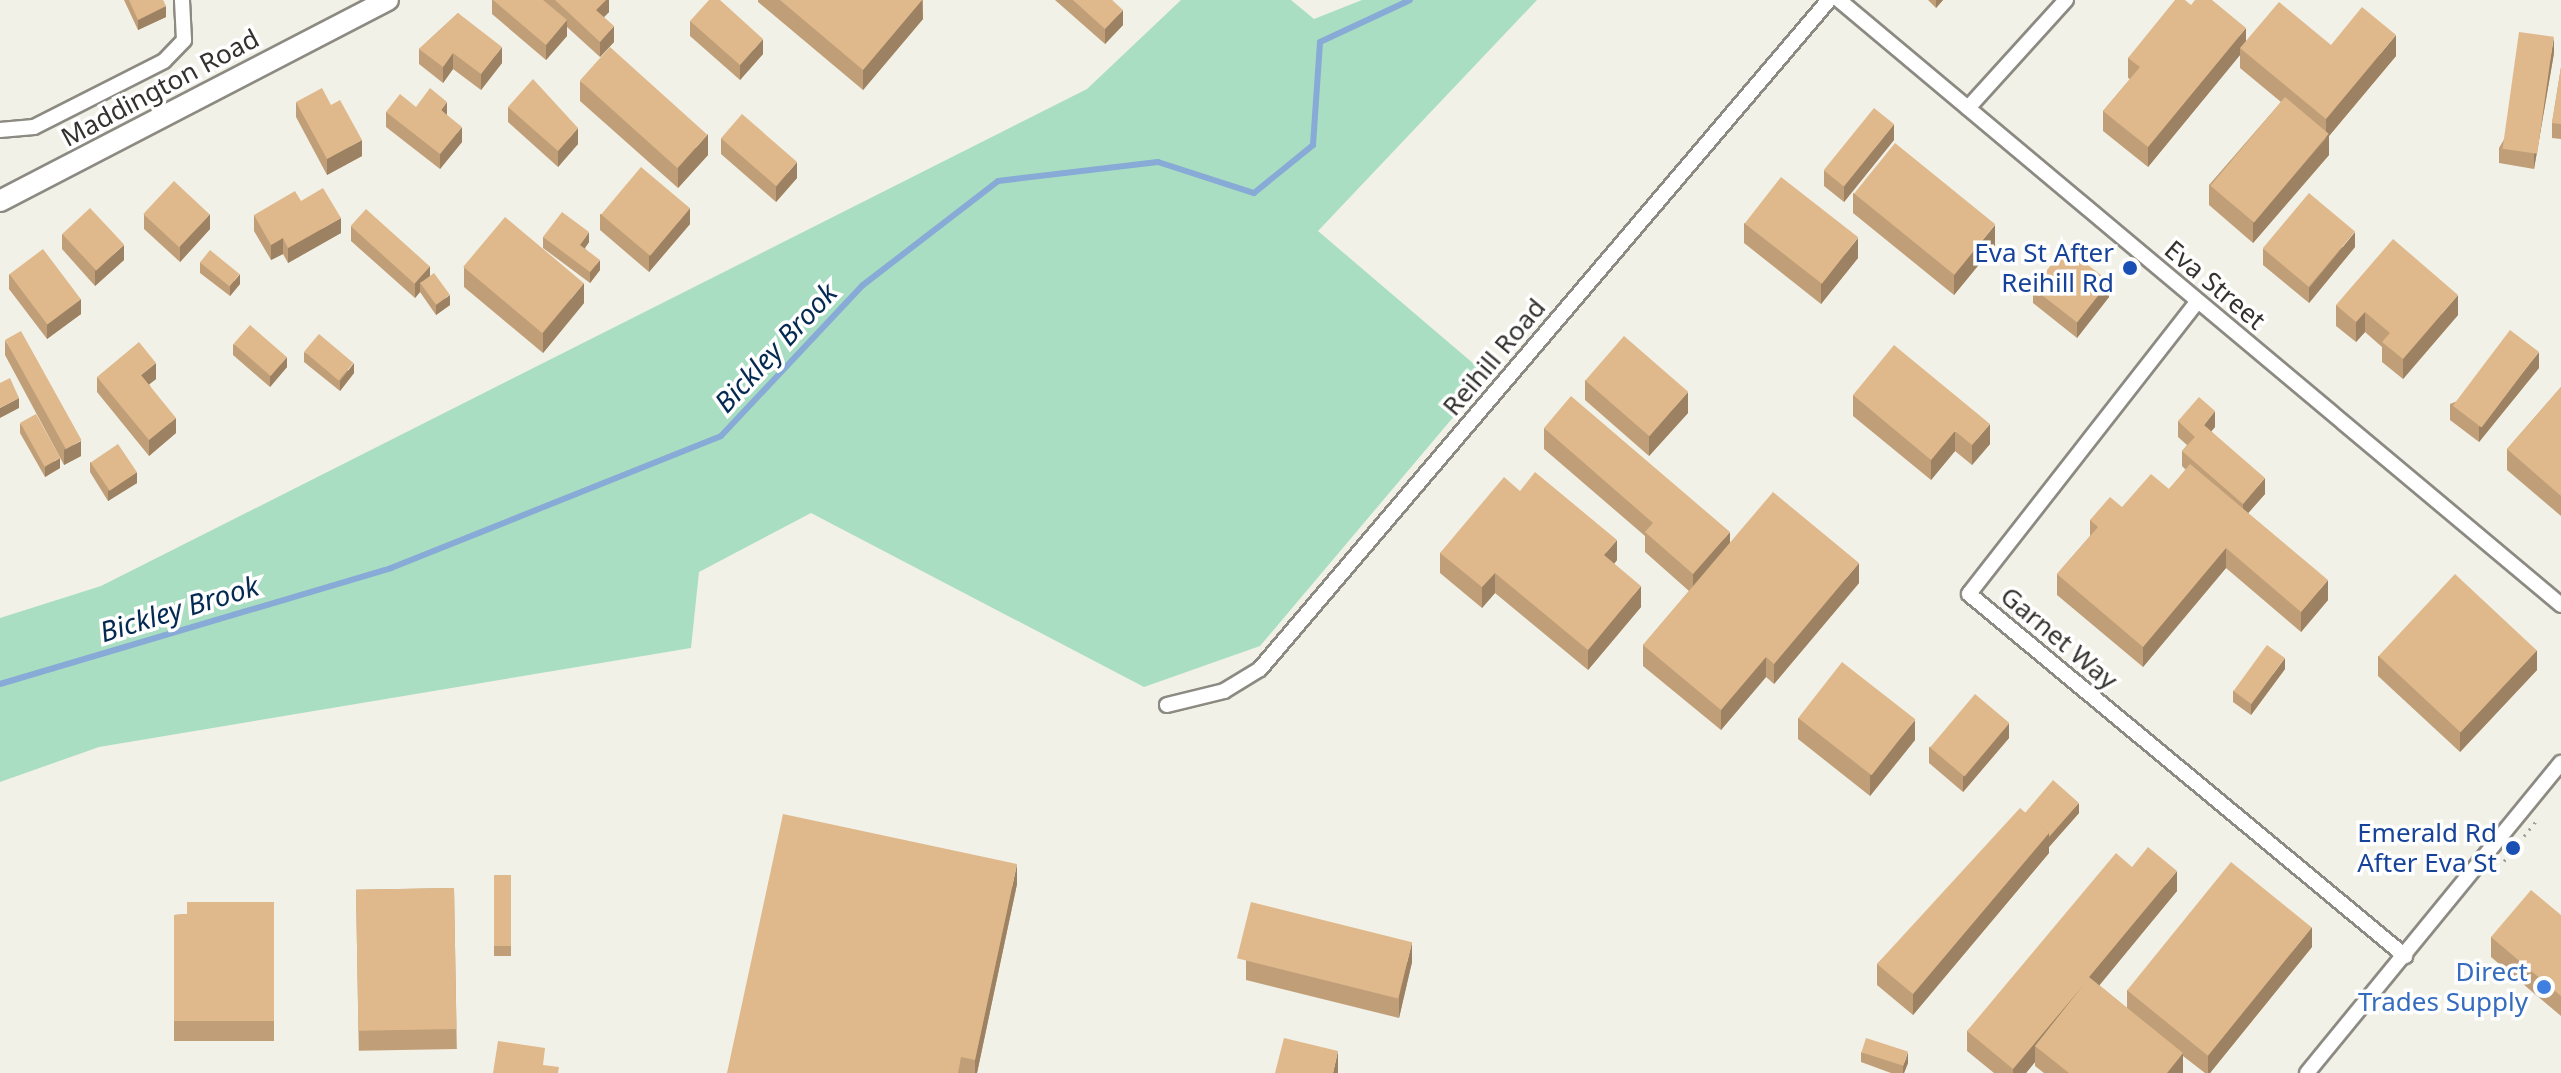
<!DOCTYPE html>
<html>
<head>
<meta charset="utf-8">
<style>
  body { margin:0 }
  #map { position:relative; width:2561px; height:1073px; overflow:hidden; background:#f2f1e7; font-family:"Noto Sans",sans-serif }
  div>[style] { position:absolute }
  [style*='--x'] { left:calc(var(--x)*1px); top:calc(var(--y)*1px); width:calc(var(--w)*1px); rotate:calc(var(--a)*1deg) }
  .green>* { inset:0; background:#aadec2 }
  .stream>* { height:6px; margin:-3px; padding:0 3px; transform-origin:3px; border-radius:3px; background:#87aad6 }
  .path>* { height:3px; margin-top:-1.5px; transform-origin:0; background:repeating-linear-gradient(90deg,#a1a099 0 2px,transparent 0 8px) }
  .roads { filter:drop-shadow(2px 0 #8c8a82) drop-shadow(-2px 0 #8c8a82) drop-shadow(0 2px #8c8a82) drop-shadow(0 -2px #8c8a82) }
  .minor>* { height:14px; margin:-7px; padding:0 7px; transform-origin:7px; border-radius:7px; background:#fff }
  .secondary>* { height:20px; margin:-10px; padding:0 10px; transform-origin:10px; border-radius:10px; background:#fff }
  .wall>* { inset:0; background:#c09f78; transform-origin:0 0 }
  .shaded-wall>* { inset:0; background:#9c8262 }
  .building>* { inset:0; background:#dfb98c; transform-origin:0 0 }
  .dots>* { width:22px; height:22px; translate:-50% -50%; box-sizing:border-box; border:4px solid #fff; border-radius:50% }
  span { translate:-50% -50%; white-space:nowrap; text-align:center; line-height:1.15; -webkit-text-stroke:7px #fff; paint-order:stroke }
  .street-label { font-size:26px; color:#33322f }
  .transit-label { font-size:26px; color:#164399 }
  .right { translate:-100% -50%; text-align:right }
  .shop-label { font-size:26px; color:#366cbe }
  .water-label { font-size:28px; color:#052a52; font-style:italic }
</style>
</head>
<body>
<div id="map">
  <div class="green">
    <i style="clip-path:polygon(1181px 0,1291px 0,1314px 19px,1362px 0,1537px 0,1318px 231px,1488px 376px,1260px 646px,1144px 687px,811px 513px,699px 572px,691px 648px,99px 747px,0 782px,0 618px,101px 586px,1087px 89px)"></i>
  </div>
  <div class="stream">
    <i style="--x:0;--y:684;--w:408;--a:-16.5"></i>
    <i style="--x:391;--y:568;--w:355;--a:-21.8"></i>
    <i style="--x:721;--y:436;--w:207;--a:-46.8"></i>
    <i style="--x:863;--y:285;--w:170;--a:-37.6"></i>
    <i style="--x:998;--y:181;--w:161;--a:-6.8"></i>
    <i style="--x:1158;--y:162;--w:101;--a:17.9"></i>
    <i style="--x:1254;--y:193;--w:76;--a:-39.1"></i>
    <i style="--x:1313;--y:145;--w:103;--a:-86.1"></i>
    <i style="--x:1320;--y:42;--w:99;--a:-25"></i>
  </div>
  <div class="path">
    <i style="--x:2504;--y:861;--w:51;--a:-51.3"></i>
  </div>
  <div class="roads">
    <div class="minor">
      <i style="--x:1839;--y:0;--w:942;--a:39.96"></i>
      <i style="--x:1968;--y:108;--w:146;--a:-47.8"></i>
      <i style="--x:0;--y:130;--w:34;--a:-5"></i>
      <i style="--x:34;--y:127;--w:146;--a:-26.9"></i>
      <i style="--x:164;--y:61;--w:29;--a:-46"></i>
      <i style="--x:184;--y:40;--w:40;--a:-92.9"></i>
      <i style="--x:2197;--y:302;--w:370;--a:128"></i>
      <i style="--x:1969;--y:594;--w:567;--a:39.7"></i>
      <i style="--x:1167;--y:705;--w:59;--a:-13.8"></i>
      <i style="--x:1224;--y:691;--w:42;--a:-31.4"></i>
      <i style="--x:1260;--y:669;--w:878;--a:-49.62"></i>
      <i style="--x:2307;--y:1073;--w:401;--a:-50.7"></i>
    </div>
    <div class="secondary">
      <i style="--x:0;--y:201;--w:437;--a:-27.4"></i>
    </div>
  </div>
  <div class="wall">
    <i style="clip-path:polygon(124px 0,163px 0,166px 17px,138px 30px)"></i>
    <i style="clip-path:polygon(492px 0,609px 0,609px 12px,604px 17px,614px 42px,600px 57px,567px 27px,567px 36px,546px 60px,492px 14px)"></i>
    <i style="clip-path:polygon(758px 0,923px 0,923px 19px,863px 90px,758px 2px)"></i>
    <i style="clip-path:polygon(1055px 0,1112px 0,1123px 25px,1105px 44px)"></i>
    <i style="clip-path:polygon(1928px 0,1943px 0,1936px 8px)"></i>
    <i style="clip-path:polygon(2191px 5px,2246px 41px,2396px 56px,2329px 136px,2329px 155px,2253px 243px,2209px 205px,2209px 185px,2281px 102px,2240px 68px,2240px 55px,2148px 167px,2103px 131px,2103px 111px,2130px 79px,2128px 78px,2128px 58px)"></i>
    <i style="clip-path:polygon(458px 13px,502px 63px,481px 90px,453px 69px,443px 83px,419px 64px,419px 49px)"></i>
    <i style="clip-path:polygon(690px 21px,763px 54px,740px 80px,690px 36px)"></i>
    <i style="clip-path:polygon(2554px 53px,2534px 169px,2499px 163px,2499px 148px)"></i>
    <i style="clip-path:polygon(2561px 67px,2561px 139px,2552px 138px,2552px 123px)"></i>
    <i style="clip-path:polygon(580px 81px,708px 155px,678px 188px,580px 101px)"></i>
    <i style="clip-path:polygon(296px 102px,362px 156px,327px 175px,296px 117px)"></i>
    <i style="clip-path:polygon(416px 107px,447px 116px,462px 142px,440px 169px,386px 127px,386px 112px)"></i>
    <i style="clip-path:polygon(508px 107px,578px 144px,558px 167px,508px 122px)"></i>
    <i style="clip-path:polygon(721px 138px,797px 178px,776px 202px,721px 154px)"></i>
    <i style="clip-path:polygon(1894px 140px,1844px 202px,1824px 186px,1824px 171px)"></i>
    <i style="clip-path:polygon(1853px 193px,1995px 245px,1954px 295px,1853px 213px)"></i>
    <i style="clip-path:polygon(144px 214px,210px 229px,180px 262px,144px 229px)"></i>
    <i style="clip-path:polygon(600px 214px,690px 224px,649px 272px,600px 230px)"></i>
    <i style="clip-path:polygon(254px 215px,341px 233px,288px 263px,283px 254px,271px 260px,254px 231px)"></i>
    <i style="clip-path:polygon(1744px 223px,1858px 258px,1821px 304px,1744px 243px)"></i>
    <i style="clip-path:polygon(351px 226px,430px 276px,450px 305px,436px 315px,420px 292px,415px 298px,351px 241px)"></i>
    <i style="clip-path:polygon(62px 234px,124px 260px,95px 286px,62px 249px)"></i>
    <i style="clip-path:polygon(543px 237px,589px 242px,585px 248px,600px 270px,590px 283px,543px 248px)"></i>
    <i style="clip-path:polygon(2355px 247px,2309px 303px,2263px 265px,2263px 249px)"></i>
    <i style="clip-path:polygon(200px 262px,240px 284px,230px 296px,200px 273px)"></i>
    <i style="clip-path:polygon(464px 267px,584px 303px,543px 353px,464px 287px)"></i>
    <i style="clip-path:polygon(9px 274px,81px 314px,47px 339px,9px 289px)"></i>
    <i style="clip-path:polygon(2033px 288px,2109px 297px,2077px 338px,2033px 303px)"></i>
    <i style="clip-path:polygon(2336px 305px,2458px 315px,2403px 379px,2382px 362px,2382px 347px,2365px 332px,2356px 342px,2336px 326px)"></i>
    <i style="clip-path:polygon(5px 340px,81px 456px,64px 465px,5px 355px)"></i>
    <i style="clip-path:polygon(233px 344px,287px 367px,270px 387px,233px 355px)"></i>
    <i style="clip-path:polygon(304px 352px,354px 373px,340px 391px,304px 362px)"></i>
    <i style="clip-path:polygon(2539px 368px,2479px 442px,2450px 420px,2450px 404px)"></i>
    <i style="clip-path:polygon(97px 377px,156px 379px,149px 384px,176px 433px,149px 456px,97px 392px)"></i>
    <i style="clip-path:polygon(1585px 380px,1688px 413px,1649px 456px,1585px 400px)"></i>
    <i style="clip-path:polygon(2561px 387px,2561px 516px,2507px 470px,2507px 449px)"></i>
    <i style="clip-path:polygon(1853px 395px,1990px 444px,1972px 465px,1955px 451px,1931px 480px,1853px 416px)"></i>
    <i style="clip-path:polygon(2178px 421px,2215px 427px,2211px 431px,2265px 494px,2248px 513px,2328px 600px,2301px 632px,2226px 568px,2143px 667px,2057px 595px,2057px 574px,2090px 536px,2090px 520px,2169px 489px,2186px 470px,2182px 466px,2182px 451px,2187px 445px,2178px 437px)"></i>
    <i style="clip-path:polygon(20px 423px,60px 468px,45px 477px,20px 433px)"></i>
    <i style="clip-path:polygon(1544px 428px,1730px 543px,1859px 583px,1774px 684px,1766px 677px,1721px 730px,1643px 666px,1643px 645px,1689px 591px,1645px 552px,1645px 536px,1544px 449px)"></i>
    <i style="clip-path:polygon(90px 462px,137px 483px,108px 501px,90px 472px)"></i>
    <i style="clip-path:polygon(1520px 491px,1617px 560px,1614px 564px,1641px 607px,1588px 670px,1495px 593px,1482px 608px,1440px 573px,1440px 553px)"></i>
    <i style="clip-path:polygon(2378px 656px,2537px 670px,2460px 752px,2378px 676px)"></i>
    <i style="clip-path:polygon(2285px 669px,2251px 715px,2233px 702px,2233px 691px)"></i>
    <i style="clip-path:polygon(1798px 718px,1915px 740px,1870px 796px,1798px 739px)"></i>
    <i style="clip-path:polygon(2009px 738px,1963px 792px,1929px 763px,1929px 747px)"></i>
    <i style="clip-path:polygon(2025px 813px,2079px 813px,2049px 847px,2049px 853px,1913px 1015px,1877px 985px,1877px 964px)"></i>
    <i style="clip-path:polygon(2132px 867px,2177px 891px,2099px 985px,2127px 1008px,2127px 990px,2312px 947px,2210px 1073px,2205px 1073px,2183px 1056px,2183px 1073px,2044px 1073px,2035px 1066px,2035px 1062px,2026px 1073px,1994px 1073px,1967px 1051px,1967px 1031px)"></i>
    <i style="left:494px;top:875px;width:17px;height:81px"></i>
    <i style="clip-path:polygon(1017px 884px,977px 1073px,727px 1073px)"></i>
    <i style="left:454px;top:888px;width:161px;height:98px;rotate:89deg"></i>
    <i style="clip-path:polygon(274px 902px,274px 1041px,174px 1041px,174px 915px,187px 914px)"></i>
    <i style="clip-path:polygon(2561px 915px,2561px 1016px,2491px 957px,2491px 937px)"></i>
    <i style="clip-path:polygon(1246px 960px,1412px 962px,1399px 1018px,1246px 980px)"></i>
    <i style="clip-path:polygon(1861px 1052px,1908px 1063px,1904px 1073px,1891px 1073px,1861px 1062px)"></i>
  </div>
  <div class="shaded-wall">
    <i style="clip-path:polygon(606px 0,609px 0,609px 12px,596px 25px,596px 10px)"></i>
    <i style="clip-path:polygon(922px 0,923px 19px,863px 90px,863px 70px)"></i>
    <i style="clip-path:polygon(1936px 0,1943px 0,1936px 8px)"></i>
    <i style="clip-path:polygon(166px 6px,166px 17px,138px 30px,138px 20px)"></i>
    <i style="clip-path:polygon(1123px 10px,1123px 25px,1105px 44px,1105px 29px)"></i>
    <i style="clip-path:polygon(567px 20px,567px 36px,546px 60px,546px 45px)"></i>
    <i style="clip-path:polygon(614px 26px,614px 42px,600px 57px,600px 42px)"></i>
    <i style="clip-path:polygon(2246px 28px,2246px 48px,2240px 48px,2240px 55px,2148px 167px,2148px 147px)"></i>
    <i style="clip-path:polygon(2396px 35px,2396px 56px,2329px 136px,2329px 155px,2253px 243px,2253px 223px,2326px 138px,2326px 119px)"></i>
    <i style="clip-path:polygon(2554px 37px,2554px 53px,2534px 169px,2534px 154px)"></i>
    <i style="clip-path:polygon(763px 39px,763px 54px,740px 80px,740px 65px)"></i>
    <i style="clip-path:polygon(502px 47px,502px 63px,481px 90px,481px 74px)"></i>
    <i style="clip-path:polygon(453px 53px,453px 69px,443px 83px,443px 67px)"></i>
    <i style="clip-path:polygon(447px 102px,447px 117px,441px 110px)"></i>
    <i style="clip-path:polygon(1894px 124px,1894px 140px,1844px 202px,1844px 186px)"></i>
    <i style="clip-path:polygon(462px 127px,462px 142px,440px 169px,440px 154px)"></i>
    <i style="clip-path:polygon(578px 128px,578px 144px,558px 167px,558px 151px)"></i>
    <i style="clip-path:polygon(708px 134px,708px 155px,678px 188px,678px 168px)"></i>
    <i style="clip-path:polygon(362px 140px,362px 156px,327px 175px,327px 159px)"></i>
    <i style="clip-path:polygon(797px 162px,797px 178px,776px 202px,776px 187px)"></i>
    <i style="clip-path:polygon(690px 208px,690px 224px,649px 272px,649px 256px)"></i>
    <i style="clip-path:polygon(210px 214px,210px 229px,180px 262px,180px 246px)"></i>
    <i style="clip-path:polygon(341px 218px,341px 233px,288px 263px,288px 248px)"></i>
    <i style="clip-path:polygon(1995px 225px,1995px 245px,1954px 295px,1954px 275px)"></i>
    <i style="clip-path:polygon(589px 232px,589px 242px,580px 255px,580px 245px)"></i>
    <i style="clip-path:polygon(2355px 232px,2355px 247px,2309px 303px,2309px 288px)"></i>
    <i style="clip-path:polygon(283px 238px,283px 254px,271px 260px,271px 245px)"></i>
    <i style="clip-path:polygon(1858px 238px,1858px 258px,1821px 304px,1821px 284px)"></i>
    <i style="clip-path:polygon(124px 245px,124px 260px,95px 286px,95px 271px)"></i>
    <i style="clip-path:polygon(600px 260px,600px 270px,590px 283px,590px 272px)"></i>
    <i style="clip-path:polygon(430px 266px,430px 281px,420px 282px,420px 292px,415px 298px,415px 282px)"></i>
    <i style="clip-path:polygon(240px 274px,240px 284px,230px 296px,230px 286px)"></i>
    <i style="clip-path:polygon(2109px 281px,2109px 297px,2077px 338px,2077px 322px)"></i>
    <i style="clip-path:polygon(584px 283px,584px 303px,543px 353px,543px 333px)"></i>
    <i style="clip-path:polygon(450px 295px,450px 305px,436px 315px,436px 305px)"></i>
    <i style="clip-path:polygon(2458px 295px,2458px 315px,2403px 379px,2403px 359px)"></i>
    <i style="clip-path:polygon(81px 299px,81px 314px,47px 339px,47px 324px)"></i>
    <i style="clip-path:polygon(2365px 312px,2365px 332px,2356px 342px,2356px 322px)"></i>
    <i style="clip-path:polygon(2539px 352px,2539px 368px,2479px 442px,2479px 427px)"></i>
    <i style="clip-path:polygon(287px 357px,287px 367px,270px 387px,270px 376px)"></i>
    <i style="clip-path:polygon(156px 363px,156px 379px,141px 391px,141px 375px)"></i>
    <i style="clip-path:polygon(354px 363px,354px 373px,340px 391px,340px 381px)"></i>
    <i style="clip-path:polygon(1688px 392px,1688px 413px,1649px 456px,1649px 436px)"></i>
    <i style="clip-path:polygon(19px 398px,19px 408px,0 418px,0 408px)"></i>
    <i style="clip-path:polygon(2215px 411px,2215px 427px,2204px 440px,2204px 425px)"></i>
    <i style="clip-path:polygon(176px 418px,176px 433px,149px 456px,149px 440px)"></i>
    <i style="clip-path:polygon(1990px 424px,1990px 444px,1972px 465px,1972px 445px)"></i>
    <i style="clip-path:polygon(1955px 431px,1955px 451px,1931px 480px,1931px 460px)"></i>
    <i style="clip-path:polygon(81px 441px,81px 456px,64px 465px,64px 450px)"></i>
    <i style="clip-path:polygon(60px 458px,60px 468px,45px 477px,45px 467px)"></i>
    <i style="clip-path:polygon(137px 472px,137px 483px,108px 501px,108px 491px)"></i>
    <i style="clip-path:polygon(2265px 478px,2265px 494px,2243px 519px,2243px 504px)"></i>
    <i style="clip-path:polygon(1730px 532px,1730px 552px,1693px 594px,1693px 574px)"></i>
    <i style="clip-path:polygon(1617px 540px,1617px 560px,1604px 576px,1604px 555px)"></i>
    <i style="clip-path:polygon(2226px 548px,2226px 568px,2143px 667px,2143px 647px)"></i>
    <i style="clip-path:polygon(1859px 563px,1859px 583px,1774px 684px,1774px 664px)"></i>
    <i style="clip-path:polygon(1495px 573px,1495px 593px,1482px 608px,1482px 587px)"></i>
    <i style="clip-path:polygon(2328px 580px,2328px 600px,2301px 632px,2301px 612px)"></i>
    <i style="clip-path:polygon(1641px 586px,1641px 607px,1588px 670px,1588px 650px)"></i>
    <i style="clip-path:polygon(2537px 650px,2537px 670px,2460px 752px,2460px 732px)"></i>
    <i style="clip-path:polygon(1766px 657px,1766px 677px,1721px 730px,1721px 710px)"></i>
    <i style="clip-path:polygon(2285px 658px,2285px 669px,2251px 715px,2251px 704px)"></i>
    <i style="clip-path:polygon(1915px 720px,1915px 740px,1870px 796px,1870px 775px)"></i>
    <i style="clip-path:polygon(2009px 723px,2009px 738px,1963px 792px,1963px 776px)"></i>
    <i style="clip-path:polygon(2079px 803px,2079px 813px,2049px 847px,2049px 853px,1913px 1015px,1913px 994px,2049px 833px)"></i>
    <i style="clip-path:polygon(1017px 864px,1017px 884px,977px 1073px,975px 1073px,975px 1060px)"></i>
    <i style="clip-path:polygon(2177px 871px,2177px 891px,2089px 998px,2089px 977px)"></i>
    <i style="clip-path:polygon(2312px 927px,2312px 947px,2210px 1073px,2208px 1073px,2208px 1055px)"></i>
    <i style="clip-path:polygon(1412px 942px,1412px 962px,1399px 1018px,1399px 997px)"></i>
    <i style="clip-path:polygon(2085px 983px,2035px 1046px,2035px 1062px,2026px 1073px,2013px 1073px,2013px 1069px)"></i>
    <i style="clip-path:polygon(1338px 1051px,1338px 1073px,1333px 1073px)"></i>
    <i style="clip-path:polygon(1908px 1052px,1908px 1063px,1904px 1073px,1903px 1073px,1903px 1067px)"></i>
    <i style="clip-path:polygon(2183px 1053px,2183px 1073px,2167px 1073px)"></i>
  </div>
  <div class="building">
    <i style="clip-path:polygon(129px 0,163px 0,166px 6px,138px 20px)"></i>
    <i style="clip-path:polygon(493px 0,543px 0,567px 20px,546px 45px)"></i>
    <i style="clip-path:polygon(555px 0,606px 0,596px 10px,614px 26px,600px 42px)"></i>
    <i style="clip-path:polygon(709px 0,720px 0,763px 39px,740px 65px,690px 21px)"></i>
    <i style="clip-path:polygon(780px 0,922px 0,863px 70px)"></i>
    <i style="clip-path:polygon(1073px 0,1112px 0,1123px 10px,1105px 29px)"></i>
    <i style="clip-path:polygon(2175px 0,2185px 0,2191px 5px,2195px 0,2212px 0,2246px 28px,2148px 147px,2103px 111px,2140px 67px,2128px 58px)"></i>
    <i style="clip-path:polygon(2279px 2px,2331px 45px,2362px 7px,2396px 35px,2326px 119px,2240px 48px)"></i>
    <i style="clip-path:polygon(458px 13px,502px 47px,481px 74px,453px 53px,443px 67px,419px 49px)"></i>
    <i style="left:2519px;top:32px;width:35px;height:118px;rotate:8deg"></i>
    <i style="left:610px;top:47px;width:131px;height:45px;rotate:42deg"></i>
    <i style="clip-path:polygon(2561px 67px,2561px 124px,2552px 123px)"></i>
    <i style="clip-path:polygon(533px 79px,578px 128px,558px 151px,508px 107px)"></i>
    <i style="clip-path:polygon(322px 88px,331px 105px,340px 100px,362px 140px,327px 159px,296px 102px)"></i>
    <i style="clip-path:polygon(430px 88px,447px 102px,441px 110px,462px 127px,440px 154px,386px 112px,400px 94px,416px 107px)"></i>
    <i style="left:2285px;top:97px;width:57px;height:116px;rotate:40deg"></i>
    <i style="left:1874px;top:108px;width:26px;height:80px;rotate:39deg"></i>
    <i style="left:742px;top:114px;width:73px;height:32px;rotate:41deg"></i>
    <i style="left:1895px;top:143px;width:129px;height:65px;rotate:39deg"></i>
    <i style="left:641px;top:167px;width:64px;height:62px;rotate:40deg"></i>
    <i style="left:1781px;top:177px;width:98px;height:59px;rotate:38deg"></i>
    <i style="left:174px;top:181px;width:49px;height:45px;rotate:43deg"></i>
    <i style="clip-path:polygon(323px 188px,341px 218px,288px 248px,283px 238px,271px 245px,254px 215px,295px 191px,301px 201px)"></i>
    <i style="left:2309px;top:193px;width:60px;height:72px;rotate:40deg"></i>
    <i style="left:90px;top:208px;width:50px;height:38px;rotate:47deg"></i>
    <i style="left:366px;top:209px;width:86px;height:23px;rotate:42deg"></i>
    <i style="clip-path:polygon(562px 212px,589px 232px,580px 245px,600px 260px,590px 272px,543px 237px)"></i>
    <i style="left:505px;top:217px;width:103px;height:65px;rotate:40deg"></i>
    <i style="clip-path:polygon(2393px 239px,2458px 295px,2403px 359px,2382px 342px,2390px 333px,2365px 312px,2356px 322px,2336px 305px)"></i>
    <i style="left:2065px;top:247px;width:56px;height:52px;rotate:38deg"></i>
    <i style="left:43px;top:249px;width:63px;height:42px;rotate:53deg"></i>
    <i style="left:210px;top:250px;width:38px;height:16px;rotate:39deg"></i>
    <i style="left:434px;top:273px;width:27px;height:17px;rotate:54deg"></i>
    <i style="left:250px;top:325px;width:49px;height:25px;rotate:41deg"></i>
    <i style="left:2510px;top:330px;width:36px;height:95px;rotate:37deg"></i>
    <i style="left:21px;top:331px;width:125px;height:18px;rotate:61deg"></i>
    <i style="left:319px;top:334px;width:45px;height:23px;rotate:40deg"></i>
    <i style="left:1624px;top:336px;width:85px;height:59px;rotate:41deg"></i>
    <i style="clip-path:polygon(139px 342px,156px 363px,141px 375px,176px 418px,149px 440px,97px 377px)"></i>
    <i style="clip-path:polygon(1894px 345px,1990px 424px,1972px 445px,1955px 431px,1931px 460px,1853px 395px)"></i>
    <i style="clip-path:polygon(10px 378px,19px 398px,0 408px,0 383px)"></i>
    <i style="clip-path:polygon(2561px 387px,2561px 496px,2507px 449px)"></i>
    <i style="clip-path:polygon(1571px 396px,1730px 532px,1693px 574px,1645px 532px,1653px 523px,1544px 428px)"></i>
    <i style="clip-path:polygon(2199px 397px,2215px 411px,2204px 425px,2265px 478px,2243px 504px,2182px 451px,2195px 437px,2178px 421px)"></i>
    <i style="left:36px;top:414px;width:50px;height:18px;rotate:61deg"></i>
    <i style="left:118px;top:444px;width:34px;height:33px;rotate:56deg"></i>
    <i style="clip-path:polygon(2190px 464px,2328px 580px,2301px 612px,2226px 548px,2143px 647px,2057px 574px,2098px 527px,2090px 520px,2110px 497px,2122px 507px,2151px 474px,2169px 489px)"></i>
    <i style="clip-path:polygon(1535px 472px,1617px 540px,1604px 555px,1641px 586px,1588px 650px,1495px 573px,1482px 587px,1440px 553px,1504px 477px,1520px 491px)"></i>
    <i style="clip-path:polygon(1773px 492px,1859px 563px,1774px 664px,1766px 657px,1721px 710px,1643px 645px)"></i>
    <i style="left:2455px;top:574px;width:112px;height:112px;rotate:43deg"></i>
    <i style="left:2267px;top:645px;width:22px;height:57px;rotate:36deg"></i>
    <i style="left:1842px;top:662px;width:93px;height:71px;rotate:38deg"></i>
    <i style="left:1975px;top:694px;width:45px;height:70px;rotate:40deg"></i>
    <i style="clip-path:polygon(2053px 780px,2079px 803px,2049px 837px,2049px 833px,2025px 813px)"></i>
    <i style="clip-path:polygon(2020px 808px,2049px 833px,1913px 994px,1877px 964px)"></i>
    <i style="clip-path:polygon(783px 814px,1017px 864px,975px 1060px,961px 1057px,958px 1073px,727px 1073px)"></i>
    <i style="clip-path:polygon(2148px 847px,2177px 871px,2089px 977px,2183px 1053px,2167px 1073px,2069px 1073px,2035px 1046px,2085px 983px,2013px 1069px,1967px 1031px,2116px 853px,2132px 867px)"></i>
    <i style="left:2231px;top:862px;width:104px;height:165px;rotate:39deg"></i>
    <i style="left:494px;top:875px;width:17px;height:71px"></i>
    <i style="left:454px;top:888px;width:141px;height:98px;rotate:89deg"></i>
    <i style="clip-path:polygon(2531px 890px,2561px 915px,2561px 996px,2491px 937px)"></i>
    <i style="clip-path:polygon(187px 902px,274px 902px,274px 1021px,174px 1021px,174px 915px,187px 914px)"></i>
    <i style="left:1251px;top:902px;width:166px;height:58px;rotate:14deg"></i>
    <i style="clip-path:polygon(1284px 1038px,1338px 1051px,1333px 1073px,1275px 1073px)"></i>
    <i style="left:1866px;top:1038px;width:44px;height:15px;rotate:18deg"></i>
    <i style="clip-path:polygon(498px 1041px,545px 1048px,543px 1065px,559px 1067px,558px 1073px,493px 1073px)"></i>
  </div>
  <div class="dots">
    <i style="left:2130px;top:268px;background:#1a4fb4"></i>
    <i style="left:2513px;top:848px;background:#1a4fb4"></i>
    <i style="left:2544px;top:987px;background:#3f7fe0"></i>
  </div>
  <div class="street-label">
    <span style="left:160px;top:88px;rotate:-28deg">Maddington Road</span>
    <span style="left:2215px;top:285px;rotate:40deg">Eva Street</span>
    <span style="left:1494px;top:357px;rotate:-50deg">Reihill Road</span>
    <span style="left:2059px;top:638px;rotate:40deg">Garnet Way</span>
  </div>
  <div class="transit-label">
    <span class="right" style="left:2114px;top:268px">Eva St After<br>Reihill Rd</span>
    <span class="right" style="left:2497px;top:848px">Emerald Rd<br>After Eva St</span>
  </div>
  <div class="shop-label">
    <span class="right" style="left:2528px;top:987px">Direct<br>Trades Supply</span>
  </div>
  <div class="water-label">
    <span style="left:775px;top:347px;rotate:-47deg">Bickley Brook</span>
    <span style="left:179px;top:608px;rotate:-17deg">Bickley Brook</span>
  </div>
</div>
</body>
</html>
